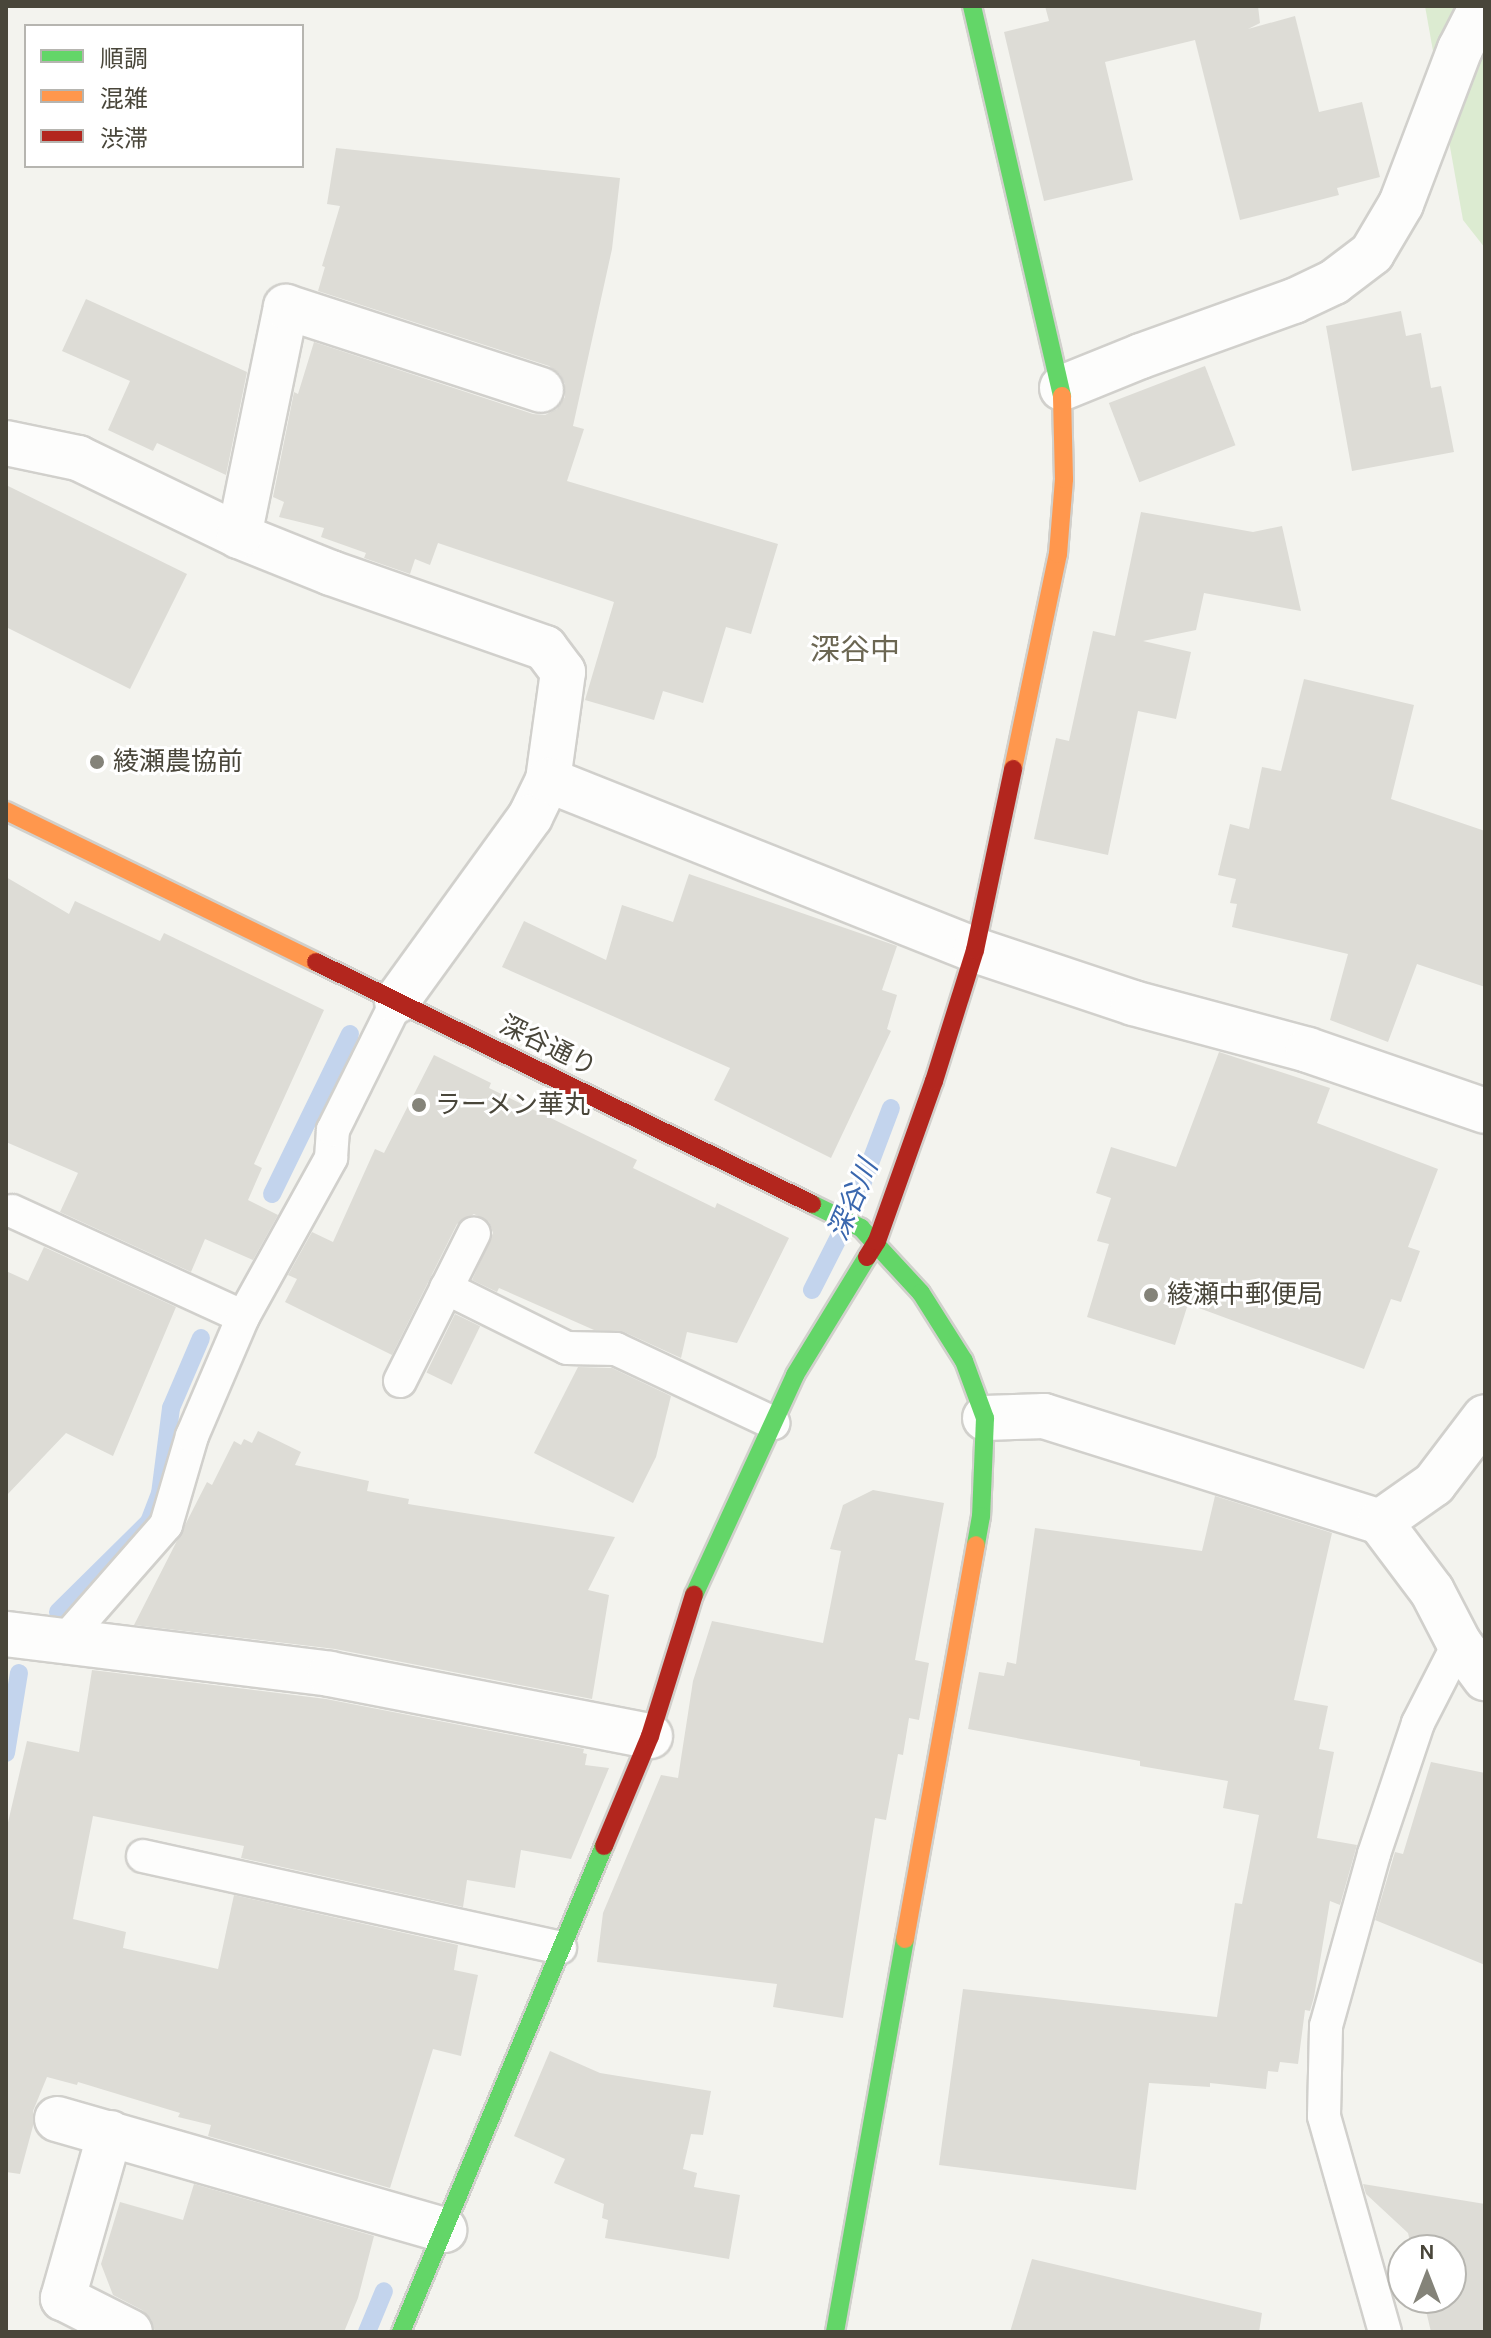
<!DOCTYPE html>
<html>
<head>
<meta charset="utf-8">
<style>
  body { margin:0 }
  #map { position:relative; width:1491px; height:2338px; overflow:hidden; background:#f3f3ee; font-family:Karla,"Noto Sans JP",sans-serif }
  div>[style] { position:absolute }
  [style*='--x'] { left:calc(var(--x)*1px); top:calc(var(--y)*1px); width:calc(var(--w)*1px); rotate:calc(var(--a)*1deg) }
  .green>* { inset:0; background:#dcebd1 }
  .stream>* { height:18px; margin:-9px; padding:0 9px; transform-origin:9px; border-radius:9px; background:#c3d4ed }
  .building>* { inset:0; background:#dddcd6; transform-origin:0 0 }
  .roads { filter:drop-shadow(2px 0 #d1d0cc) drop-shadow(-2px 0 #d1d0cc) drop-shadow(0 2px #d1d0cc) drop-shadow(0 -2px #d1d0cc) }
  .lane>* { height:32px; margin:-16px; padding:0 16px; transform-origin:16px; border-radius:16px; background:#fdfdfc }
  .street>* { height:44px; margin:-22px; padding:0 22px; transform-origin:22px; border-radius:22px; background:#fdfdfc }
  .fast>* { height:18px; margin:-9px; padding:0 9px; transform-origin:9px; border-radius:9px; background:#63d668 }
  .slow>* { height:18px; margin:-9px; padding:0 9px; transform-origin:9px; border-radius:9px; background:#ff974d }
  .jam>* { height:18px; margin:-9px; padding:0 9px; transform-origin:9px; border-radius:9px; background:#b3261e }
  .dots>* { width:22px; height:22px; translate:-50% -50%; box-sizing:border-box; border:4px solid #fff; border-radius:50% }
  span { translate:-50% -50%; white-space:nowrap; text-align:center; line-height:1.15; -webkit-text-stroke:6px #fff; paint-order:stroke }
  .poi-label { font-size:26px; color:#49463a }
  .left { translate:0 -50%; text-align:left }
  .street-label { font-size:26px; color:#49463a }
  .water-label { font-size:28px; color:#3a67ae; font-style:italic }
  .quarter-label { font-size:30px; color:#6b6652 }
  .frame { position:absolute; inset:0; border:8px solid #49463a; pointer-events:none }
  .legend { position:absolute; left:24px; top:24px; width:280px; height:144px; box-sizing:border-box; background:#fff; border:2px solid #b6b5b0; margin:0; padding:10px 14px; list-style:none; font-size:24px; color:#49463a }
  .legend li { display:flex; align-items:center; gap:16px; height:40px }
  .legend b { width:40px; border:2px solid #b6b5b0 }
  .north { position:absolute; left:1387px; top:2234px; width:80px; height:80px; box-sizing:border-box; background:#fff; border:2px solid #b6b5b0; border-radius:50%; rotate:0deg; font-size:22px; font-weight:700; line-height:32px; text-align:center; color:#49463a }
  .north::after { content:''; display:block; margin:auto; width:28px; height:36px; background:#848379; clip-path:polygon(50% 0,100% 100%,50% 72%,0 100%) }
</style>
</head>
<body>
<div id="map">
  <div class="green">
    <i style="clip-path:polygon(1425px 6px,1485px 6px,1485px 248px,1463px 220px)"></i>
  </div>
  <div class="stream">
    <i style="--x:272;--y:1194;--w:178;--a:-64"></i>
    <i style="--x:812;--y:1290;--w:89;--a:-63.1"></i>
    <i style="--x:852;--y:1211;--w:110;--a:-69.3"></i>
    <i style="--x:58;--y:1612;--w:128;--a:-44.7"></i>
    <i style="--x:149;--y:1522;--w:30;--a:-69"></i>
    <i style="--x:160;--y:1494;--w:87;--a:-82.7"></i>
    <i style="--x:171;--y:1408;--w:76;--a:-66.8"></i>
    <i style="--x:6;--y:1753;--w:81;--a:-80.8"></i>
    <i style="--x:367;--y:2332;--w:44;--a:-67.5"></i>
  </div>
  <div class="building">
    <i style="clip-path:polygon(1045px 6px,1258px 6px,1260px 23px,1248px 29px,1295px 16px,1319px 112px,1362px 102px,1380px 177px,1337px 188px,1339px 195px,1240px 220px,1195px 40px,1105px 62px,1133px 180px,1044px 201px,1004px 32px,1049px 21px)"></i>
    <i style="clip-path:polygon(336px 148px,620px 178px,612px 249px,573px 426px,584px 429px,567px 481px,778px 544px,751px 634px,726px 627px,703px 703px,663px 691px,654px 720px,585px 700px,614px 602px,438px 543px,430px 565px,415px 559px,410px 574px,364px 558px,366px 553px,321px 537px,324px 528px,279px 517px,284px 502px,273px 497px,294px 392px,298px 394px,314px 342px,533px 414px,545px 415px,557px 409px,565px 397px,565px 384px,560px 374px,549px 366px,318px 291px,325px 267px,322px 266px,340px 206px,327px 204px)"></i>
    <i style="clip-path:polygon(86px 299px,247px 372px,226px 475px,157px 443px,153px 451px,108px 430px,130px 381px,62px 351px)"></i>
    <i style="clip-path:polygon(1401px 311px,1406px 336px,1421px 333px,1431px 388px,1441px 386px,1454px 452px,1352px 471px,1326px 326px)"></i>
    <i style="left:1205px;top:366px;width:85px;height:103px;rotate:69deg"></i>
    <i style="clip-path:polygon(6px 485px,187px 574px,130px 689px,6px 627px)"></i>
    <i style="clip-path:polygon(1141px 512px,1253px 532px,1282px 526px,1301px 611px,1204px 593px,1196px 630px,1143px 641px,1191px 652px,1176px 719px,1138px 711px,1108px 855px,1034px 839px,1056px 738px,1069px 741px,1093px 631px,1115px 636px)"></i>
    <i style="clip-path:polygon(1304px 679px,1414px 705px,1391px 799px,1485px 831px,1485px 987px,1417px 964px,1388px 1042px,1330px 1020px,1348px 954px,1232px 927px,1237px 904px,1230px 903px,1236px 879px,1218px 875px,1230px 824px,1249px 829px,1262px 767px,1281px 771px)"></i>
    <i style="clip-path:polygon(689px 874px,897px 946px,882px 990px,897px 995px,887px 1029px,891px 1031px,831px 1158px,714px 1100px,730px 1068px,502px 967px,524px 921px,606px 960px,622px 905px,673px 922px)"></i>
    <i style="clip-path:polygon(6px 877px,69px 914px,75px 901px,160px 941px,164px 933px,324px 1010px,254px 1164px,262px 1168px,248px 1200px,278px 1215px,253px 1260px,205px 1239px,191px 1272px,60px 1212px,78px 1173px,6px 1142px)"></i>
    <i style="clip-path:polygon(1219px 1052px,1330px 1088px,1317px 1123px,1438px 1169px,1408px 1247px,1420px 1251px,1401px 1302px,1391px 1299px,1364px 1369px,1188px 1304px,1175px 1345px,1087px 1317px,1109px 1244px,1097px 1241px,1111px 1198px,1096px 1193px,1111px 1147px,1176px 1167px)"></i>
    <i style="clip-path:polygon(434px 1055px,491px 1083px,489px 1088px,637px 1160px,633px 1168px,715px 1208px,717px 1203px,789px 1238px,737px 1343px,687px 1332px,681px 1358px,624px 1332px,594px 1330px,499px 1288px,497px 1292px,472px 1280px,493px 1233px,489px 1222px,474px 1214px,457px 1224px,392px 1355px,285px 1302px,297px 1279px,288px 1275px,312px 1232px,333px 1242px,375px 1149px,384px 1153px)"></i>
    <i style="clip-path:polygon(44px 1247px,176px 1307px,113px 1456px,66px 1433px,6px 1496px,6px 1271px,28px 1281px)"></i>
    <i style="left:455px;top:1314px;width:28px;height:65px;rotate:26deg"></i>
    <i style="clip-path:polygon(578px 1367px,612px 1368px,671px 1396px,656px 1457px,633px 1503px,534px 1453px)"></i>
    <i style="clip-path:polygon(258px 1431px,301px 1452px,295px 1465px,369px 1481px,367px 1491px,409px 1499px,408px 1504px,615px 1537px,588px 1590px,609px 1595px,592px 1699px,335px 1649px,134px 1625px,207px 1482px,212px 1485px,234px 1441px,241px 1445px,244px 1439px,252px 1443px)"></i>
    <i style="clip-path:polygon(873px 1490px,944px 1503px,915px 1660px,929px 1663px,919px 1720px,909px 1718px,903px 1755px,898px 1754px,886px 1820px,875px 1818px,843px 2018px,773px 2007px,777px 1984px,597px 1962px,603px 1913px,661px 1775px,678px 1778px,693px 1681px,712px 1621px,823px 1643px,841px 1551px,830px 1549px,843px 1505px)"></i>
    <i style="clip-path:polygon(1215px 1496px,1332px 1533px,1294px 1700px,1328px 1706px,1319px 1749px,1334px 1752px,1317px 1838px,1357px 1845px,1340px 1905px,1330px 1901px,1314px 1997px,1310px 2011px,1305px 2010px,1298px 2064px,1280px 2062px,1278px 2072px,1268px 2071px,1266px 2089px,1210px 2083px,1210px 2087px,1149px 2083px,1136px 2190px,939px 2165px,963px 1989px,1217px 2017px,1235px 1903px,1242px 1904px,1259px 1815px,1223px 1808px,1228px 1781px,1140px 1766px,1140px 1761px,968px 1729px,979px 1672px,1004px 1676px,1007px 1662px,1016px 1664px,1035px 1528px,1202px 1551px)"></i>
    <i style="clip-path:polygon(92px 1670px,326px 1699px,584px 1749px,583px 1753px,587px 1754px,585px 1765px,609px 1768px,571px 1859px,521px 1850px,515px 1888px,467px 1880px,463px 1907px,241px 1858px,244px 1846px,93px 1816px,73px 1919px,126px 1932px,123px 1948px,218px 1969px,234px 1895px,458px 1945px,454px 1970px,478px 1975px,461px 2056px,433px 2049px,390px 2188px,208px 2136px,211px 2125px,178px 2117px,180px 2113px,78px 2082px,77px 2085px,47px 2077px,33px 2111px,33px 2126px,20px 2174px,6px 2172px,6px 1831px,27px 1741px,79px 1752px)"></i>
    <i style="clip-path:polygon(1431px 1762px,1485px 1773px,1485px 1965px,1375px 1920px,1395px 1852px,1403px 1854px)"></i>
    <i style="clip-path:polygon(550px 2051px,600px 2073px,711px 2091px,703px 2135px,691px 2134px,683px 2169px,697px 2173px,694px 2187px,740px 2195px,729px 2259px,605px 2238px,608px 2220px,602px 2218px,604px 2204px,554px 2183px,565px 2159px,514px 2136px)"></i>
    <i style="clip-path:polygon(194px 2184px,374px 2236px,358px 2298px,344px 2332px,155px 2332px,151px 2319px,142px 2310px,113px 2295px,101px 2264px,120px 2202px,183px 2220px)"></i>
    <i style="clip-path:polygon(1363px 2184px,1485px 2204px,1485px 2332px,1431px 2332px,1423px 2298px,1451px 2298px,1451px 2250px,1412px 2250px,1408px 2233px,1366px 2194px)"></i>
    <i style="clip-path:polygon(1032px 2259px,1262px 2313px,1259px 2332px,1010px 2332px)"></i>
  </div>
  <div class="roads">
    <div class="lane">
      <i style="--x:12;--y:1211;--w:254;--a:24.6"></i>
      <i style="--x:446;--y:1288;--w:135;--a:26.4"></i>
      <i style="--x:567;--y:1348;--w:49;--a:1.2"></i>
      <i style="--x:616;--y:1349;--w:174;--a:25.2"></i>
      <i style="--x:400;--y:1381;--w:165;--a:-63.4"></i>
      <i style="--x:65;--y:1640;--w:153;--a:-48.7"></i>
      <i style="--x:166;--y:1525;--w:93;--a:-73.7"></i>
      <i style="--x:192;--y:1436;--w:129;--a:-66.8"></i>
      <i style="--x:243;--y:1317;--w:182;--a:-61"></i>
      <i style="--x:331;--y:1158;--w:28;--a:-86"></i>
      <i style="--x:333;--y:1130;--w:144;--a:-63.6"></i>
      <i style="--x:143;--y:1856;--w:427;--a:12.4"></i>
      <i style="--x:1385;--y:2332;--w:224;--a:-105.8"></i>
      <i style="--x:1324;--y:2116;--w:90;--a:-88.7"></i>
      <i style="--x:1326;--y:2026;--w:179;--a:-74.4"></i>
      <i style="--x:1374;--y:1854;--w:138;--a:-71.4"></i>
      <i style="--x:1418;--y:1723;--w:90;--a:-62.9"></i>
    </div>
    <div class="street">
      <i style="--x:1062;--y:388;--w:85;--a:-22.1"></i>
      <i style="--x:1141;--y:356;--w:163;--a:-19.8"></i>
      <i style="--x:1294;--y:301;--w:44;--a:-25.4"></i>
      <i style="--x:1334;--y:282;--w:48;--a:-37.3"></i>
      <i style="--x:1372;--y:253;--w:57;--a:-59.4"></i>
      <i style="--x:1401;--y:204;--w:166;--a:-69.2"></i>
      <i style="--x:1460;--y:49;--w:48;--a:-62.9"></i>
      <i style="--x:6;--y:443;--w:74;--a:11.8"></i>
      <i style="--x:78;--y:458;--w:179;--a:25.8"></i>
      <i style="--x:239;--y:536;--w:99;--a:21.9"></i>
      <i style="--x:331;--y:573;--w:227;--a:19.3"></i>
      <i style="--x:545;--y:648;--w:30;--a:53"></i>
      <i style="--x:563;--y:672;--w:109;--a:97.9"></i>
      <i style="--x:548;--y:780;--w:41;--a:115.9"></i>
      <i style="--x:530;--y:817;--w:227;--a:125.9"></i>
      <i style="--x:239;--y:536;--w:234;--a:-78.4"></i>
      <i style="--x:286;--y:307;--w:268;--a:18"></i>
      <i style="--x:548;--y:780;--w:460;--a:21.7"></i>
      <i style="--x:975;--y:950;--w:167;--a:18.5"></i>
      <i style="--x:1133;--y:1003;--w:181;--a:15"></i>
      <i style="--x:1308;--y:1050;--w:187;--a:19"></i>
      <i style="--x:985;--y:1418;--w:59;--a:-1.9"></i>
      <i style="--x:1044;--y:1416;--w:352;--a:17.5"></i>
      <i style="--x:1380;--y:1522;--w:86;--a:53"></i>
      <i style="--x:1432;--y:1591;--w:59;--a:62.6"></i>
      <i style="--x:1459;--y:1643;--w:44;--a:53.4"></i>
      <i style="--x:1380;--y:1522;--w:66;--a:-35.1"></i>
      <i style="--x:1434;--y:1484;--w:84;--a:-52.7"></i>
      <i style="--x:6;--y:1634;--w:326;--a:7"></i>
      <i style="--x:330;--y:1674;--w:326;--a:11"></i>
      <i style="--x:57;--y:2119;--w:403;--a:16"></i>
      <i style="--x:110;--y:2133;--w:172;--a:105.9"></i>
      <i style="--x:63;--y:2298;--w:75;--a:26.9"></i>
    </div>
    <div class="fast">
      <i style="--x:972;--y:6;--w:400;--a:77"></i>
      <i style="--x:812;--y:1204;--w:55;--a:26.1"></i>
      <i style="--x:861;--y:1228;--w:88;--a:47.3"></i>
      <i style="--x:921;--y:1293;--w:80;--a:57.7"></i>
      <i style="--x:964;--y:1361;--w:61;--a:69.8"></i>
      <i style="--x:985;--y:1418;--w:98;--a:92.3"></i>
      <i style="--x:981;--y:1516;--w:29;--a:100"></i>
      <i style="--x:694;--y:1595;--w:242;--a:-65.3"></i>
      <i style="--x:795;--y:1375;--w:138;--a:-58.6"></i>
      <i style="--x:401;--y:2332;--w:527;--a:-67.33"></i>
      <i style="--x:835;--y:2332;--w:399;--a:-79.9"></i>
    </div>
    <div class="slow">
      <i style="--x:1013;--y:769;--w:220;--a:-78.2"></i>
      <i style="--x:1058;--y:554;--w:75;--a:-85.4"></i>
      <i style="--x:1064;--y:479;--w:83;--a:-91.4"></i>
      <i style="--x:6;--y:811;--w:345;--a:26"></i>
      <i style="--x:905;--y:1939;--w:400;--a:-79.8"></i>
    </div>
    <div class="jam">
      <i style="--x:316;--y:962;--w:552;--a:26.01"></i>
      <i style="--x:867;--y:1257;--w:19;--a:-58"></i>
      <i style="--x:877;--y:1241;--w:170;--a:-70.4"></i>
      <i style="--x:934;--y:1081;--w:137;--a:-72.6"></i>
      <i style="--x:975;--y:950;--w:185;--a:-78.1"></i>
      <i style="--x:604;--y:1846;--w:119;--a:-67.3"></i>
      <i style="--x:650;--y:1736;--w:148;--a:-72.7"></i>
    </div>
  </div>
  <div class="dots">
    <i style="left:97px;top:762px;background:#848379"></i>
    <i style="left:419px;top:1105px;background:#848379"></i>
    <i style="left:1151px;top:1295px;background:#848379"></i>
  </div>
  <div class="poi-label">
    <span class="left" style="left:113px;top:762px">綾瀬農協前</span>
    <span class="left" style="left:435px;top:1105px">ラーメン華丸</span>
    <span class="left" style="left:1167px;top:1295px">綾瀬中郵便局</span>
  </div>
  <div class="street-label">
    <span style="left:548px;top:1046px;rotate:26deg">深谷通り</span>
  </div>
  <div class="water-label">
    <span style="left:853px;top:1200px;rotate:-67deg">深谷川</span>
  </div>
  <div class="quarter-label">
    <span style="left:855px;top:650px">深谷中</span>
  </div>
  <div class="frame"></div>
  <ul class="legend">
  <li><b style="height:10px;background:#63d668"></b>順調</li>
  <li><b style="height:10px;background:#ff974d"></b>混雑</li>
  <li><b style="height:10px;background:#b3261e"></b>渋滞</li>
  </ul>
  <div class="north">N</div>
</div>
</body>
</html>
